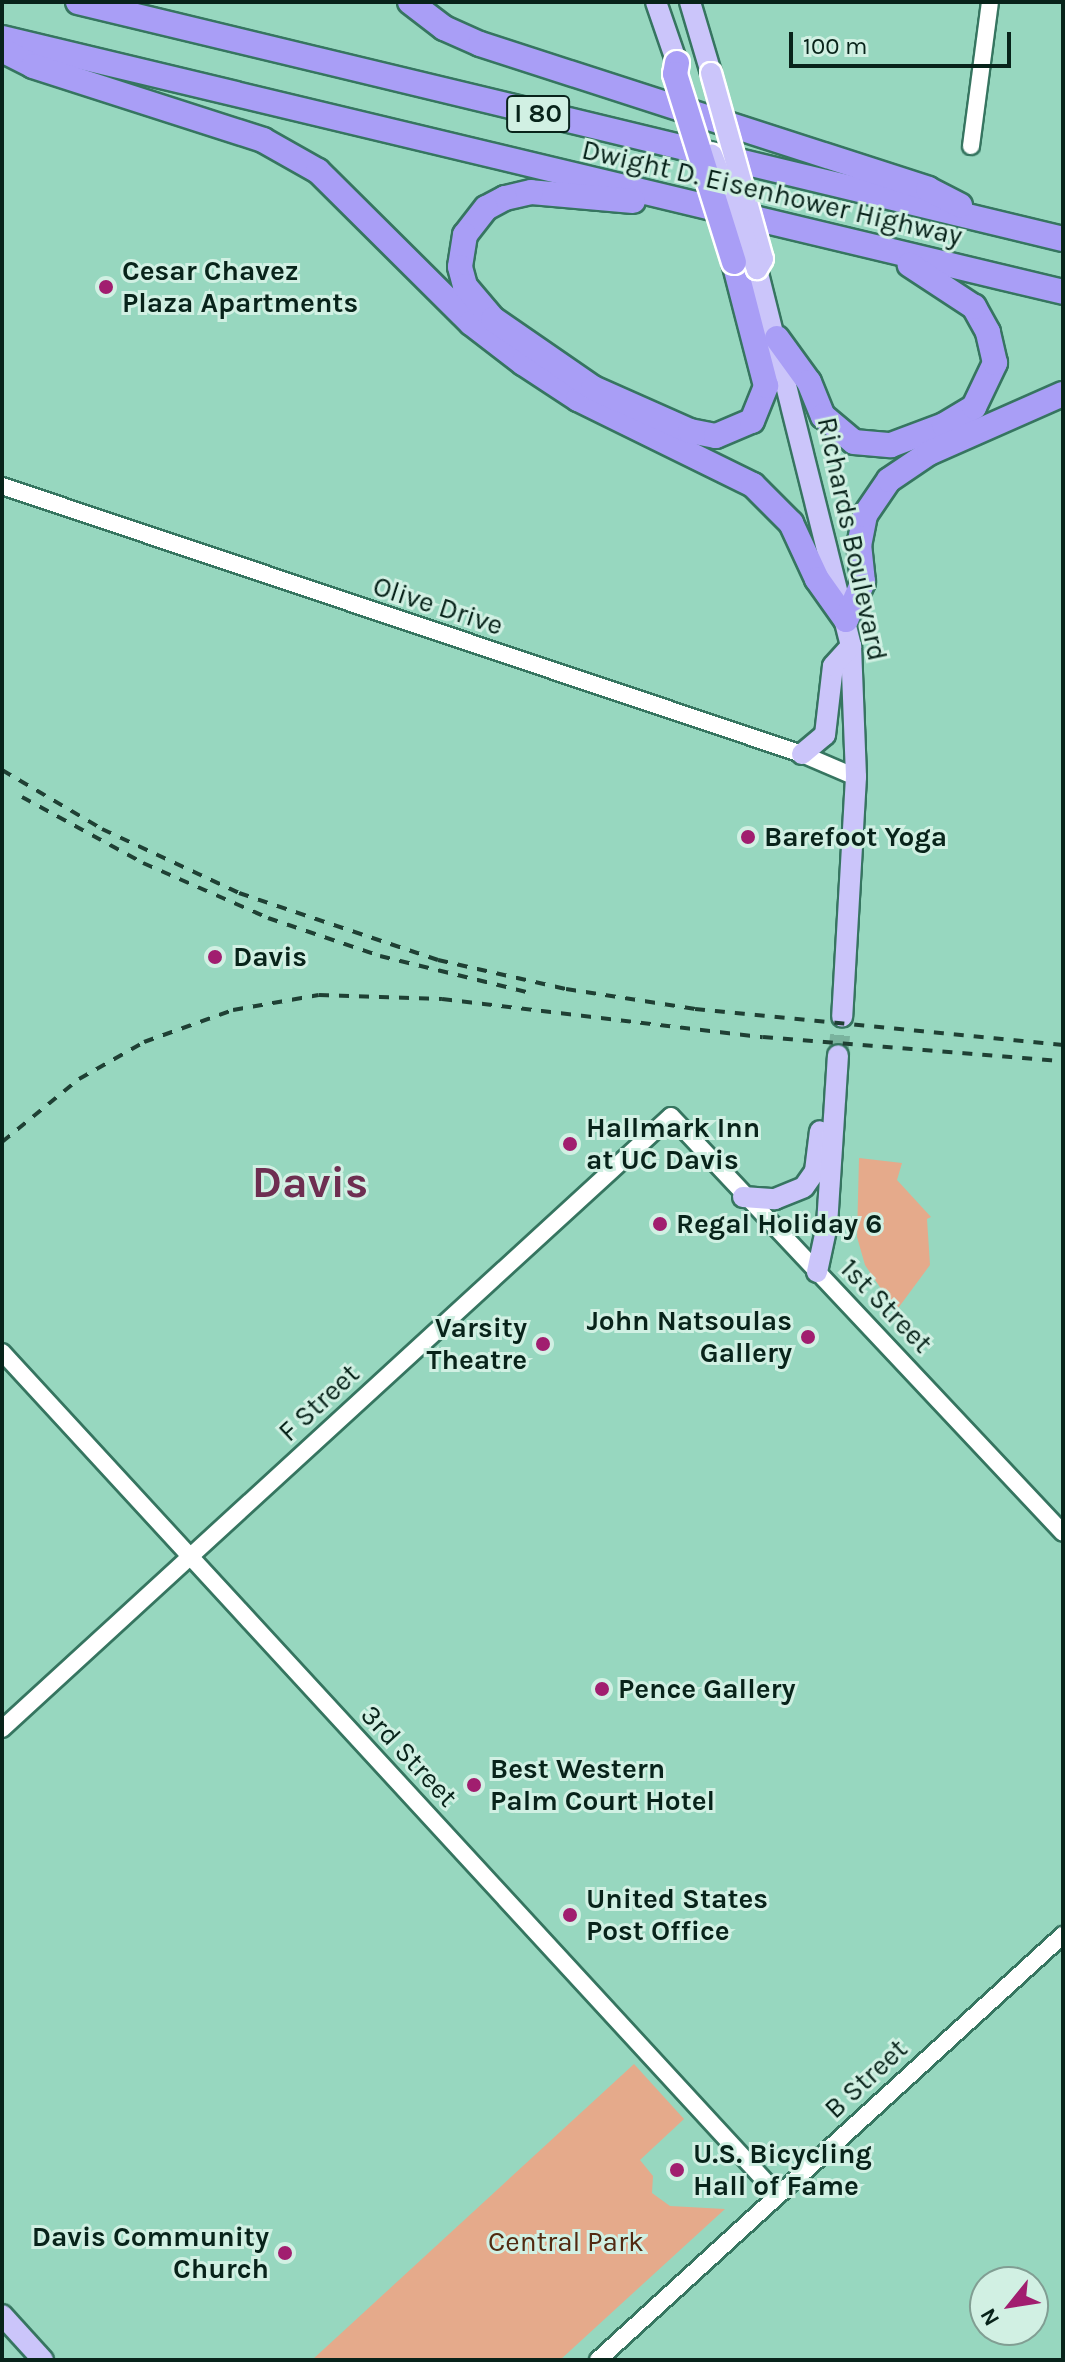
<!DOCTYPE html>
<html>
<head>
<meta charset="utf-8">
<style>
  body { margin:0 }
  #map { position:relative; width:1065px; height:2362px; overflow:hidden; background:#97d7bf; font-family:Karla,sans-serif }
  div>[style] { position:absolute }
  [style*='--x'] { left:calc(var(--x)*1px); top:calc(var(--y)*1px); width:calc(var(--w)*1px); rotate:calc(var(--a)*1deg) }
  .green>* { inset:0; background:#e5aa8b }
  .major-tunnel>* { height:20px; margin-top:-10px; transform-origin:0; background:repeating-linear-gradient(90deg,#7ab39e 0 20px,transparent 0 30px) }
  .roads { filter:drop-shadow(2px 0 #367560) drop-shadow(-2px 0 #367560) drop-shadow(0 2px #367560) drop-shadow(0 -2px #367560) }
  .minor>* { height:16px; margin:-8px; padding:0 8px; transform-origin:8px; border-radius:8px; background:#fff }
  .major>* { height:20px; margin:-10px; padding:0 10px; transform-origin:10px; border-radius:10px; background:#cbc5fa }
  .highway>* { height:24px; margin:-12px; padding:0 12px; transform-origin:12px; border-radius:12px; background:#a99ef6 }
  .rail>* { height:4px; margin-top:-2px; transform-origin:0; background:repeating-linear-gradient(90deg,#1f4034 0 10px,transparent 0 20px) }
  .bridges { filter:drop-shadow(2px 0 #fff) drop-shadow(-2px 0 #fff) drop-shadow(0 2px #fff) drop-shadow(0 -2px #fff) }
  .major-bridge>* { height:20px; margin:-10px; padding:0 10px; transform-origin:10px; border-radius:10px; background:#cbc5fa }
  .highway-bridge>* { height:24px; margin:-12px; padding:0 12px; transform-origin:12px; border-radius:12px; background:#a99ef6 }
  .dots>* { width:22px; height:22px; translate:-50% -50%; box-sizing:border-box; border:4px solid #d1f0e3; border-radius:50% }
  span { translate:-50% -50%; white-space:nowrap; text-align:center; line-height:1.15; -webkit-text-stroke:6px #d1f0e3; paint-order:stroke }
  .shield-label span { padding:2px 6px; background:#d1f0e3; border:2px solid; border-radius:6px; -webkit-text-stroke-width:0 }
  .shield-label { font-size:26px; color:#08231a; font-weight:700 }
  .street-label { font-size:28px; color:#08231a }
  .poi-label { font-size:28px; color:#08231a; font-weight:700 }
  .left { translate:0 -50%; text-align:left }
  .right { translate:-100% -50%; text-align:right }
  .park-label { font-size:28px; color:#522911 }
  .town-label { font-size:44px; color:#6e2e51; font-weight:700 }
  .frame { position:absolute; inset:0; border:4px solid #08231a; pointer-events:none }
  .north { position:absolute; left:969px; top:2266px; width:80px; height:80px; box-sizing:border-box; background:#d1f0e3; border:2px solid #819e93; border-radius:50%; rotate:240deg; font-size:22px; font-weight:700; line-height:32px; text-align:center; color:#08231a }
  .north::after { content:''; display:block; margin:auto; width:28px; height:36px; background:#a11e6f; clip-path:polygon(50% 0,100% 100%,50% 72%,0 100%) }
  .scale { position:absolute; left:789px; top:32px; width:222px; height:36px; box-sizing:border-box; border:4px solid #08231a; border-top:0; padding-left:10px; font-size:24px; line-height:28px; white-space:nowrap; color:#08231a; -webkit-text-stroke:6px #d1f0e3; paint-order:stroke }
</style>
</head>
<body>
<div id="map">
  <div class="green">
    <i style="clip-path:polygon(859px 1158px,902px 1163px,897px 1180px,931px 1217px,927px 1219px,930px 1265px,896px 1311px,865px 1265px,857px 1237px)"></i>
    <i style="clip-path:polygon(634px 2064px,684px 2119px,640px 2160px,653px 2176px,652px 2193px,670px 2206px,725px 2209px,620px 2305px,560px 2360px,312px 2360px)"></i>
  </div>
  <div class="major-tunnel">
    <i style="--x:838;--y:1055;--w:38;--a:-84"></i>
  </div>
  <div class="roads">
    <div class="minor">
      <i style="--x:971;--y:146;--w:145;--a:-82.5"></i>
      <i style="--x:2;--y:486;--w:844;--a:18.52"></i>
      <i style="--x:802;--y:754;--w:59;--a:23.1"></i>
      <i style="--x:2;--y:1352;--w:1146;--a:47.37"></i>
      <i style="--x:2;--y:1729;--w:907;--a:-42.5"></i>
      <i style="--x:671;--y:1116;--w:572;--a:46.77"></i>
      <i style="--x:598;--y:2360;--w:630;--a:-42.43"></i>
    </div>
    <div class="major">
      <i style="--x:656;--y:2;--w:65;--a:71"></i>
      <i style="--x:690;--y:2;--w:74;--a:73.5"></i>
      <i style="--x:757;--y:269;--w:389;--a:76"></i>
      <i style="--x:851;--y:646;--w:131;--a:87.8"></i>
      <i style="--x:856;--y:777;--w:240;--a:93.3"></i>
      <i style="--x:802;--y:754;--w:30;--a:-40"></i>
      <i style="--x:825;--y:735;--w:69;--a:-83.4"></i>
      <i style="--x:833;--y:666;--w:27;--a:-48"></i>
      <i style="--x:743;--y:1197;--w:32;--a:4"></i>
      <i style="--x:775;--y:1199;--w:31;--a:-22"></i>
      <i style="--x:804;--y:1187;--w:19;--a:-55"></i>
      <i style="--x:815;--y:1171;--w:40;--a:-82.9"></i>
      <i style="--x:817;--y:1272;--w:48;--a:-78"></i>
      <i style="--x:827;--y:1225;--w:170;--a:-86.3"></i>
      <i style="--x:2;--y:2315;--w:61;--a:47.7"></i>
    </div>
    <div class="highway">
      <i style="--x:78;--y:2;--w:1013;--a:13.53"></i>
      <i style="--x:410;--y:2;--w:43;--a:37.4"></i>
      <i style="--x:444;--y:28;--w:39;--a:24"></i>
      <i style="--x:480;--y:44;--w:471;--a:17.9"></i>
      <i style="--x:928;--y:189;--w:36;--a:27"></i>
      <i style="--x:2;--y:38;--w:1091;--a:13.46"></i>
      <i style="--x:2;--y:50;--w:35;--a:27"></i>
      <i style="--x:33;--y:66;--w:242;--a:17.8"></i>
      <i style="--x:263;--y:140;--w:63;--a:29.4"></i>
      <i style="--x:318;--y:171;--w:216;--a:44.8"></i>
      <i style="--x:471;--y:323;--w:66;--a:37.6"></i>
      <i style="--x:523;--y:363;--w:66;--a:33.2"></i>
      <i style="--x:578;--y:399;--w:195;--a:26.2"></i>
      <i style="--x:753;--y:485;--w:54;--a:45"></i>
      <i style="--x:791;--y:523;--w:62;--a:65.1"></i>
      <i style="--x:817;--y:579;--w:50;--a:54.7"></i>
      <i style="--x:633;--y:201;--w:102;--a:-175"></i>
      <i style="--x:531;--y:192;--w:27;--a:167"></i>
      <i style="--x:505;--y:198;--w:21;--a:152"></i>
      <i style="--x:486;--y:208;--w:34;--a:128"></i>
      <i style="--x:465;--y:235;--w:32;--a:99"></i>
      <i style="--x:460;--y:267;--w:20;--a:75"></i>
      <i style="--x:465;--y:286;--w:43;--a:49.7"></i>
      <i style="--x:493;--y:319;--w:121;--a:34.6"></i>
      <i style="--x:593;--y:388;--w:106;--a:23.9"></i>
      <i style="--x:690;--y:431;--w:26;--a:11"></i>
      <i style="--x:716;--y:436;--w:39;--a:-23"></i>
      <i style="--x:752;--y:421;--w:38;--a:-68"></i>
      <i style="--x:766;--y:386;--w:128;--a:-104.5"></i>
      <i style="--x:777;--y:338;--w:54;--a:54"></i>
      <i style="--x:809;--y:382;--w:37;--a:68"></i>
      <i style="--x:823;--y:416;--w:40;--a:40"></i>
      <i style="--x:854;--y:442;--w:37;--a:5"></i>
      <i style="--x:891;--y:445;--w:57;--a:-20.7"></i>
      <i style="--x:944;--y:425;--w:35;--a:-31"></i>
      <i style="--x:974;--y:407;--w:49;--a:-64.5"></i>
      <i style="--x:995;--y:363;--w:32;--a:-103"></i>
      <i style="--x:988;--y:332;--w:29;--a:-119"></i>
      <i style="--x:974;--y:307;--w:77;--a:-146.7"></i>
      <i style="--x:846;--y:620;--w:42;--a:-65.9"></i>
      <i style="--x:863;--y:582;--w:36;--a:-96"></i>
      <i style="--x:859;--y:546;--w:32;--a:-79"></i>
      <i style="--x:865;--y:515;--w:42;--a:-55.6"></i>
      <i style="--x:889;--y:480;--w:48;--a:-34"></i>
      <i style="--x:929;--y:453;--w:146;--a:-23.8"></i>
    </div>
  </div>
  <div class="rail">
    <i style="--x:2;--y:770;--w:116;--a:30.5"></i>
    <i style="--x:102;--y:829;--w:151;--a:25"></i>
    <i style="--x:239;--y:893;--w:210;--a:18.6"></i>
    <i style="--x:438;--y:960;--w:131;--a:12.8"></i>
    <i style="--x:566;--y:989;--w:131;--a:8.8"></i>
    <i style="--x:695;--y:1009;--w:370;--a:5.6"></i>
    <i style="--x:22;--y:797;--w:138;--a:28.6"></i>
    <i style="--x:143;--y:863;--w:137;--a:23.7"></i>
    <i style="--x:268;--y:918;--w:118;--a:18.7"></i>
    <i style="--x:380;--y:956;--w:155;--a:13.8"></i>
    <i style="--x:2;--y:1142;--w:99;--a:-39.3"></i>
    <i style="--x:79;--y:1079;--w:75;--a:-29.6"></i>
    <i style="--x:144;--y:1042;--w:95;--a:-19.8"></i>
    <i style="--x:233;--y:1010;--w:87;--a:-9.9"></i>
    <i style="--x:319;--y:995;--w:123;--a:1.9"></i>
    <i style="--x:442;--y:999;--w:323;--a:6.8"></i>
    <i style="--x:763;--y:1037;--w:301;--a:4.6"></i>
  </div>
  <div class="bridges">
    <div class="major-bridge">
      <i style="--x:711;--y:73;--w:193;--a:74.4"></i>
      <i style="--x:763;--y:259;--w:12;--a:121"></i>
      <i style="--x:757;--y:269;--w:123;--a:-111.5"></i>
    </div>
    <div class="highway-bridge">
      <i style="--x:677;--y:63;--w:11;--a:100"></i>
      <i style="--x:675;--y:74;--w:197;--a:72.6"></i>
    </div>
  </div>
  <div class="dots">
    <i style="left:106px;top:287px;background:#a11e6f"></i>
    <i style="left:748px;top:837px;background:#a11e6f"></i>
    <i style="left:215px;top:957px;background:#a11e6f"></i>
    <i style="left:570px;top:1144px;background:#a11e6f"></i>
    <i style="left:660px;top:1224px;background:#a11e6f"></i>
    <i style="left:808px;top:1337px;background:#a11e6f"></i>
    <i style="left:543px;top:1344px;background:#a11e6f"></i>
    <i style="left:602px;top:1689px;background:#a11e6f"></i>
    <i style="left:474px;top:1785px;background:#a11e6f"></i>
    <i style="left:570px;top:1915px;background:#a11e6f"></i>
    <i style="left:677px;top:2170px;background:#a11e6f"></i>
    <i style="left:285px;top:2253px;background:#a11e6f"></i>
  </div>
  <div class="shield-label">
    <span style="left:538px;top:114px">I 80</span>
  </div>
  <div class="street-label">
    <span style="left:772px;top:193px;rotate:13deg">Dwight D. Eisenhower Highway</span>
    <span style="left:852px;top:539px;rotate:78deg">Richards Boulevard</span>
    <span style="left:438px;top:606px;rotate:18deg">Olive Drive</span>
    <span style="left:886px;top:1306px;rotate:46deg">1st Street</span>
    <span style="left:319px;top:1403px;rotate:-43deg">F Street</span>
    <span style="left:409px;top:1756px;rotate:47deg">3rd Street</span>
    <span style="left:866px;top:2079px;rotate:-43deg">B Street</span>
  </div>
  <div class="poi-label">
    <span class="left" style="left:122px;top:287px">Cesar Chavez<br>Plaza Apartments</span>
    <span class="left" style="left:764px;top:837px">Barefoot Yoga</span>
    <span class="left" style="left:233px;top:957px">Davis</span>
    <span class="left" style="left:586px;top:1144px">Hallmark Inn<br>at UC Davis</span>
    <span class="left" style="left:676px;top:1224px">Regal Holiday 6</span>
    <span class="right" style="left:792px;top:1337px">John Natsoulas<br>Gallery</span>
    <span class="right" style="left:527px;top:1344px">Varsity<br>Theatre</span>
    <span class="left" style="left:618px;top:1689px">Pence Gallery</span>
    <span class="left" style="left:490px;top:1785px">Best Western<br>Palm Court Hotel</span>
    <span class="left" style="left:586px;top:1915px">United States<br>Post Office</span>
    <span class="left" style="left:693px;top:2170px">U.S. Bicycling<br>Hall of Fame</span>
    <span class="right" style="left:269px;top:2253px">Davis Community<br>Church</span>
  </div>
  <div class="park-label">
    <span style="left:566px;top:2242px">Central Park</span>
  </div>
  <div class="town-label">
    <span style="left:310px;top:1183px">Davis</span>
  </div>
  <div class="frame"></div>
  <div class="north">N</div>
  <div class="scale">100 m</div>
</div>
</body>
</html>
